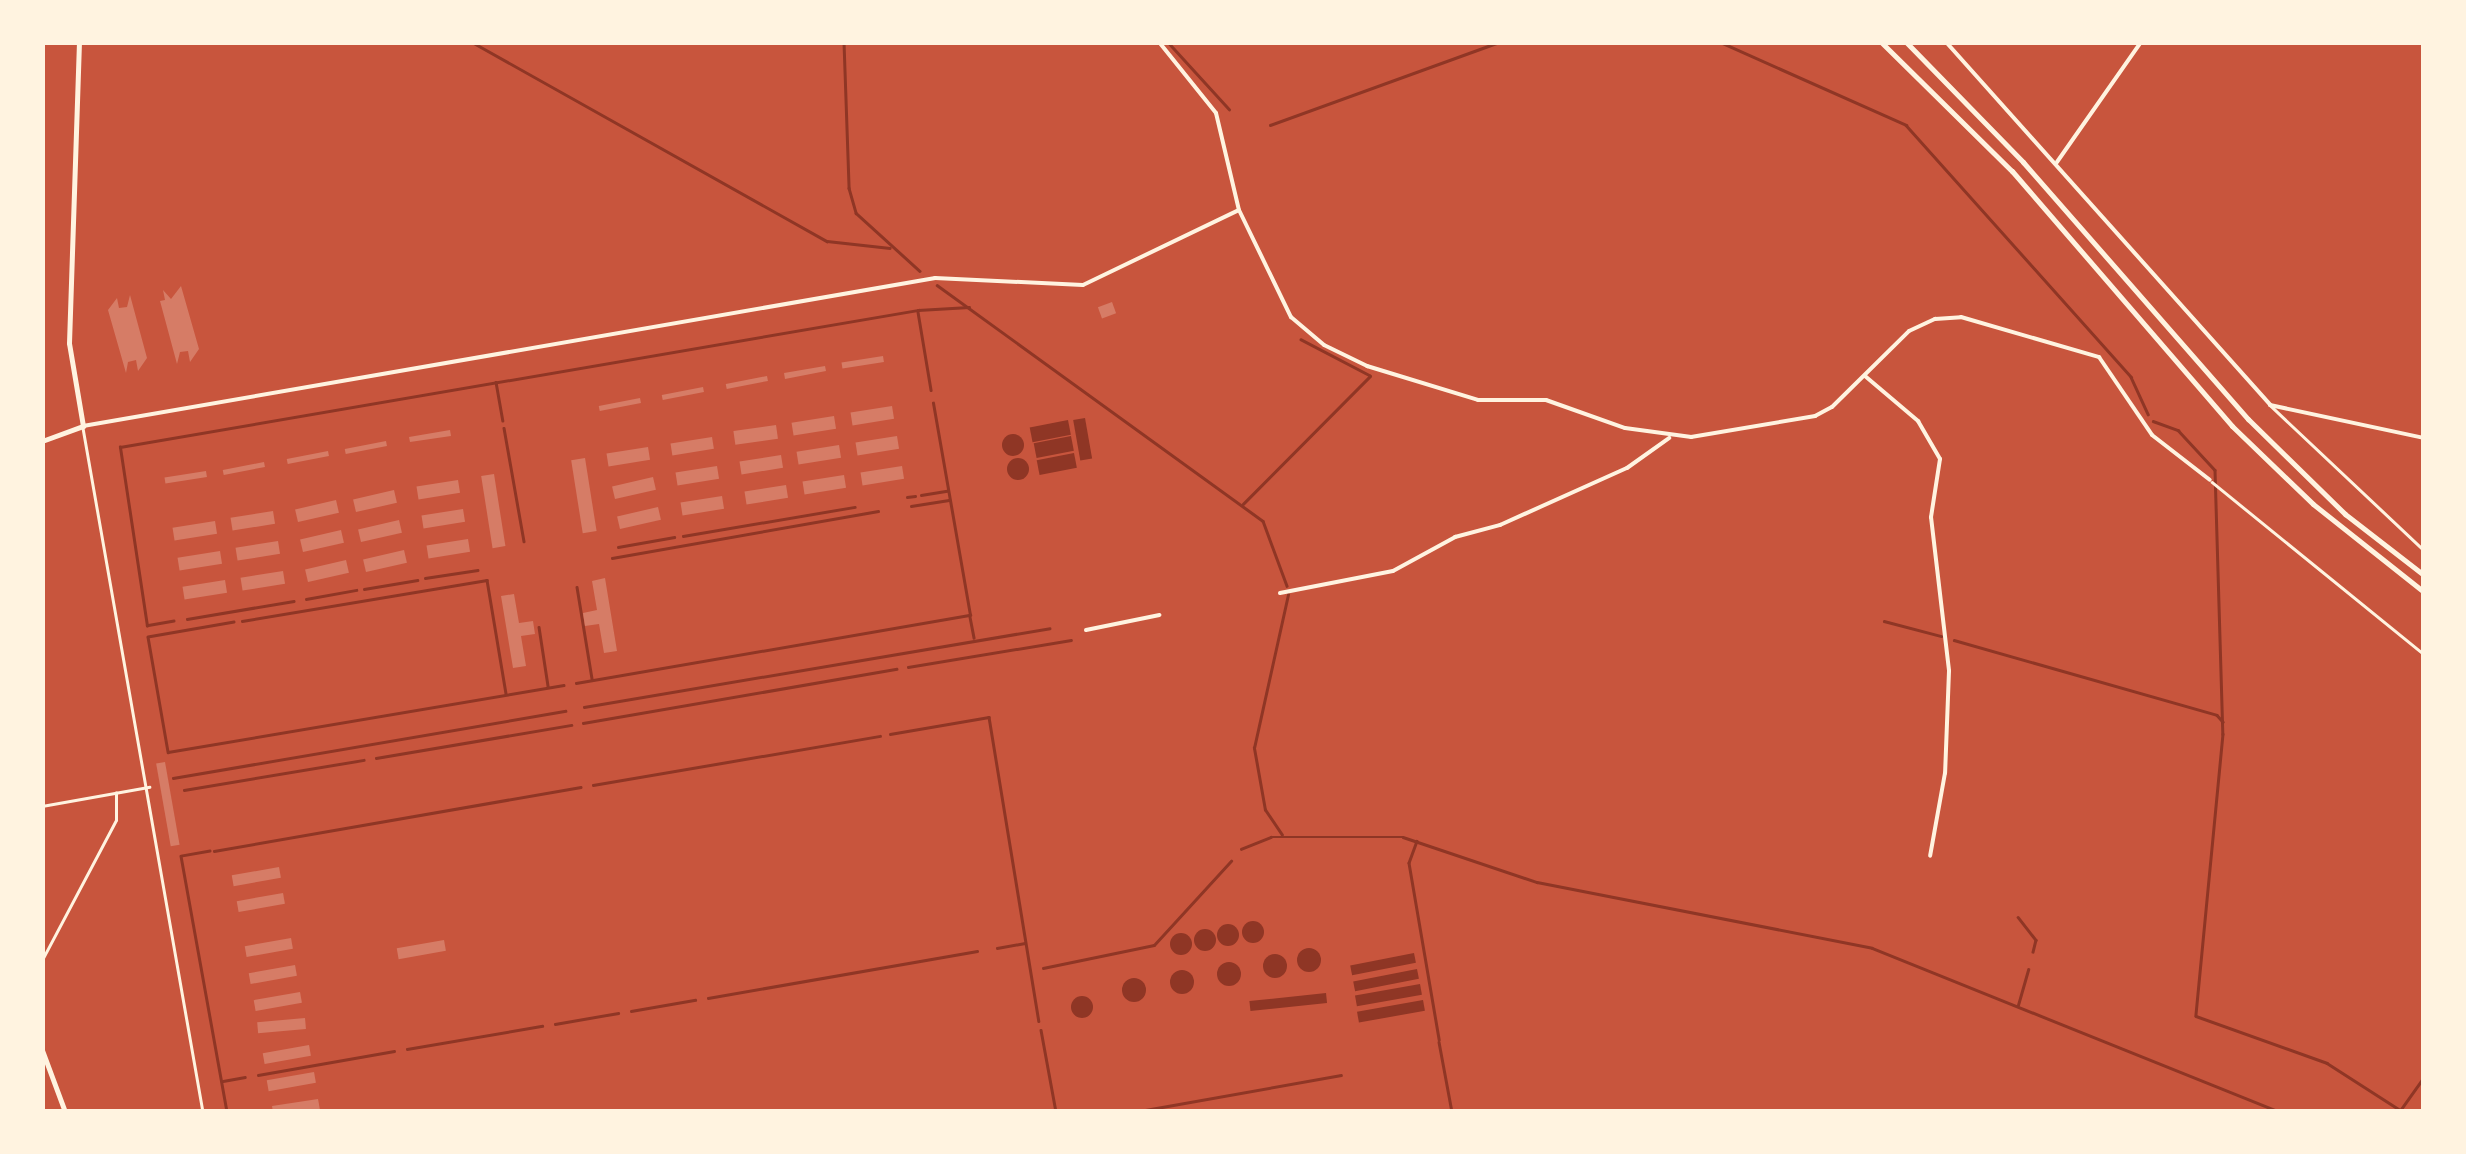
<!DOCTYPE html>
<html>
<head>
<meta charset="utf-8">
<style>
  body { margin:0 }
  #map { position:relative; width:2466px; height:1154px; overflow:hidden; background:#c8553d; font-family:Signika,sans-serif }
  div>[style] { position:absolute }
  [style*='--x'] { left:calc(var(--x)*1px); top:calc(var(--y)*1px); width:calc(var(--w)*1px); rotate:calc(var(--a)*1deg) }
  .water>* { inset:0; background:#8f3625; transform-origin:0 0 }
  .round { border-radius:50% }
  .stream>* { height:2.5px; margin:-1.25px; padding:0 1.25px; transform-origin:1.25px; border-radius:1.25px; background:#8f3625 }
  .building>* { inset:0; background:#d67c66; transform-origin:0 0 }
  .service>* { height:2.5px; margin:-1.25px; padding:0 1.25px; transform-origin:1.25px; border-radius:1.25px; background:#fff3e0 }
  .pedestrian>* { height:4px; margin:-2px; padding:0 2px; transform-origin:2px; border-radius:2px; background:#fff3e0 }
  .minor>* { height:4px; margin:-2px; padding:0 2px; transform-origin:2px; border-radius:2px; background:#fff3e0 }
  .tertiary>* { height:5px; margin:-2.5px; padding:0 2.5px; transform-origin:2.5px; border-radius:2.5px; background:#fff3e0 }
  span { translate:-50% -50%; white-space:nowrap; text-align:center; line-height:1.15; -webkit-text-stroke:10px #fff3e0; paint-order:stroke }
  .frame { position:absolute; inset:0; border:45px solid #fff3e0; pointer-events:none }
</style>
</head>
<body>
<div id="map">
  <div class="water">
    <i style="left:1085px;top:418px;width:41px;height:12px;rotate:80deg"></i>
    <i style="left:1068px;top:420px;width:15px;height:39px;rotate:79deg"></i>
    <i class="round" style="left:1002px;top:434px;width:22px;height:22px"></i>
    <i style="left:1071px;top:436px;width:15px;height:38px;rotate:79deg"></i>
    <i style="left:1074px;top:453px;width:15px;height:38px;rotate:79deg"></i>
    <i class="round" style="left:1007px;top:458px;width:22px;height:22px"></i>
    <i class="round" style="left:1242px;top:921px;width:22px;height:22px"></i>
    <i class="round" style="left:1217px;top:924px;width:22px;height:22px"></i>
    <i class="round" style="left:1194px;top:929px;width:22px;height:22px"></i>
    <i class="round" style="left:1170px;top:933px;width:22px;height:22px"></i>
    <i class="round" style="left:1297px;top:948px;width:24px;height:24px"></i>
    <i style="left:1414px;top:953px;width:10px;height:65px;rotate:79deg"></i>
    <i class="round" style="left:1263px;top:954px;width:24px;height:24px"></i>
    <i class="round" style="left:1217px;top:962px;width:24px;height:24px"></i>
    <i style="left:1417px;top:969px;width:10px;height:65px;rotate:79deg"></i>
    <i class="round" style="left:1170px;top:970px;width:24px;height:24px"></i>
    <i class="round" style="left:1122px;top:978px;width:24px;height:24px"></i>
    <i style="left:1420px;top:984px;width:11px;height:66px;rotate:80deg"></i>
    <i style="left:1326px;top:993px;width:10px;height:77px;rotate:84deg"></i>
    <i class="round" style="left:1071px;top:996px;width:22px;height:22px"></i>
    <i style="left:1423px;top:1000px;width:11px;height:67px;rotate:80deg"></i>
  </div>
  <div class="stream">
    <i style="--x:472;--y:42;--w:407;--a:29.3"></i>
    <i style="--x:827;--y:241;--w:63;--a:6.3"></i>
    <i style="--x:844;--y:42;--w:146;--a:88"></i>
    <i style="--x:849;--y:188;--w:26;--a:74"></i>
    <i style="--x:856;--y:213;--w:86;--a:42.2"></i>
    <i style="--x:1168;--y:42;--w:91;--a:47.7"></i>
    <i style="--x:1720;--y:42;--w:204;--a:24"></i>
    <i style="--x:1906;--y:125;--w:338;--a:48.2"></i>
    <i style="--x:2131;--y:377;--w:41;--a:65.3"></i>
    <i style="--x:1270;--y:125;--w:244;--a:-19.9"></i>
    <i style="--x:937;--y:285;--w:402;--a:35.9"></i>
    <i style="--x:1263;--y:521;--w:69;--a:69.7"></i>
    <i style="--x:918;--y:312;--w:79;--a:80.5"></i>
    <i style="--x:496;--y:382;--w:39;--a:80"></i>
    <i style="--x:2153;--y:421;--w:27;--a:20"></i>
    <i style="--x:2178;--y:430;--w:54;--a:47.2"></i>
    <i style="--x:2215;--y:470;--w:264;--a:88.3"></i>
    <i style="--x:2223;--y:734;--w:283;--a:95.5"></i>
    <i style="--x:2196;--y:1016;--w:139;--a:19.7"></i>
    <i style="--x:2327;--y:1063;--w:87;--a:32.8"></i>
    <i style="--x:504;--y:428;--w:115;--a:80"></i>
    <i style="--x:921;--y:495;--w:26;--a:-9"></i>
    <i style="--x:907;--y:497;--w:8;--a:-7"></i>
    <i style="--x:1243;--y:504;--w:180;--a:-45.2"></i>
    <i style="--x:1370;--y:376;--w:78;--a:-152.4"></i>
    <i style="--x:911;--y:506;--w:38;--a:-9"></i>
    <i style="--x:683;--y:536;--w:174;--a:-9.6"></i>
    <i style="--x:618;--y:547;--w:57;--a:-10.1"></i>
    <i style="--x:612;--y:558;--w:270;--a:-10"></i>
    <i style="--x:425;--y:578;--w:53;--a:-8.7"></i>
    <i style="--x:577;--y:587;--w:93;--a:80.7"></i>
    <i style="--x:364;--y:589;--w:54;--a:-9.6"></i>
    <i style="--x:306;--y:599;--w:51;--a:-10.2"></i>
    <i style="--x:970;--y:617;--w:21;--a:79"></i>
    <i style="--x:187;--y:619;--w:108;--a:-9.6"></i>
    <i style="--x:174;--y:621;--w:27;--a:170"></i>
    <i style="--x:147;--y:626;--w:181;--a:-98.6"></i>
    <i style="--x:120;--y:447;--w:810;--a:-9.74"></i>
    <i style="--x:918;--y:310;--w:51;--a:-3.4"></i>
    <i style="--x:242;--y:621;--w:248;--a:-9.5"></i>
    <i style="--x:487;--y:580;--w:115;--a:80.5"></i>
    <i style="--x:1884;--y:621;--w:59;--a:14.7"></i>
    <i style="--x:234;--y:622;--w:87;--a:170.1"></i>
    <i style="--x:148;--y:637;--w:117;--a:80.1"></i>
    <i style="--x:168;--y:752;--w:401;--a:-9.6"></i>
    <i style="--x:539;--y:627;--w:60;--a:81.3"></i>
    <i style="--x:1954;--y:640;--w:273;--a:15.9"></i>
    <i style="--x:2217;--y:715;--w:9;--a:49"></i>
    <i style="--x:908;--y:667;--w:165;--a:-9.4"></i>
    <i style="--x:576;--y:683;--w:400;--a:-9.8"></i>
    <i style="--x:970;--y:615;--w:215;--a:-99.9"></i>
    <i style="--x:584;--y:707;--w:472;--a:-9.6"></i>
    <i style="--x:583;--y:723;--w:318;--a:-9.8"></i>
    <i style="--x:890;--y:734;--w:100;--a:-9.7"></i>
    <i style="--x:989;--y:717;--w:308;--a:80.7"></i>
    <i style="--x:376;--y:758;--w:198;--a:-9.6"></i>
    <i style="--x:173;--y:778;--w:398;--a:-9.7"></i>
    <i style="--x:593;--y:785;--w:291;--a:-9.7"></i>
    <i style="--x:184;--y:790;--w:182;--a:-9.5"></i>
    <i style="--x:1282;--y:835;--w:30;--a:-124"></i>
    <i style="--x:1265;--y:810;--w:63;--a:-100.1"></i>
    <i style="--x:1254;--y:748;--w:157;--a:-77.5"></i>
    <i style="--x:1417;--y:841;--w:23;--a:110"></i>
    <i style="--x:1409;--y:863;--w:179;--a:80.3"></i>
    <i style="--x:1241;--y:849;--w:32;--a:-22"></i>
    <i style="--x:1271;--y:837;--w:132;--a:0"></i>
    <i style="--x:1403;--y:837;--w:141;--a:18.6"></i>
    <i style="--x:1537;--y:882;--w:341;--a:11.1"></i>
    <i style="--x:1872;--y:948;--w:439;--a:21.9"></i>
    <i style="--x:210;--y:851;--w:29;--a:170"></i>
    <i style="--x:181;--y:856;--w:260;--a:79.8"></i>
    <i style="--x:214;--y:851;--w:372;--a:-9.9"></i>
    <i style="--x:2018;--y:917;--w:29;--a:52"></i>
    <i style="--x:2036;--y:940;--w:12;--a:104"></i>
    <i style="--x:997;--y:948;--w:28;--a:-10"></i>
    <i style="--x:1043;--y:968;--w:113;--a:-11.7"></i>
    <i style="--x:1154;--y:945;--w:114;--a:-47.5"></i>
    <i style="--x:708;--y:998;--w:273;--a:-9.9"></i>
    <i style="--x:2018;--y:1005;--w:37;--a:-74"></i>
    <i style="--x:631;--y:1011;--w:65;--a:-9.8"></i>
    <i style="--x:555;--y:1024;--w:64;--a:-9.9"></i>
    <i style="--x:1041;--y:1030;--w:83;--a:79.6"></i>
    <i style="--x:1439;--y:1042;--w:71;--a:79.5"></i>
    <i style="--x:407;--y:1049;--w:137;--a:-9.7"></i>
    <i style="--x:258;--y:1075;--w:138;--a:-10"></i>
    <i style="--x:223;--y:1081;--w:22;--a:-10"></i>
    <i style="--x:1134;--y:1112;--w:210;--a:-10.1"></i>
    <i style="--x:2399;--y:1112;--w:43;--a:-54.5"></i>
  </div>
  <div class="building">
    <i style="clip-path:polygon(181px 286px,199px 349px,190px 362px,188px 351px,180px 352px,177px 364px,160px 301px,165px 300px,163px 290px,171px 299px)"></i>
    <i style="clip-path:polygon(130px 295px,147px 358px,138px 371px,136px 360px,128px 362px,126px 373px,108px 310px,117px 298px,119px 308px,127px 307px)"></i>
    <i style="left:1112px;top:302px;width:12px;height:15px;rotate:70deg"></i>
    <i style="left:883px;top:356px;width:6px;height:42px;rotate:81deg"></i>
    <i style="clip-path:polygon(825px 366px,826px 371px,785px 379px,784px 373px)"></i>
    <i style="left:767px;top:376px;width:5px;height:42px;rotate:79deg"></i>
    <i style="left:703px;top:387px;width:5px;height:42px;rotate:79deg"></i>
    <i style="left:640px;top:398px;width:5px;height:42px;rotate:79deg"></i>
    <i style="left:892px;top:406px;width:13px;height:42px;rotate:81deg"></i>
    <i style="left:834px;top:416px;width:13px;height:43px;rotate:81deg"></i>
    <i style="left:776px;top:425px;width:14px;height:43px;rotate:82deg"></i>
    <i style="clip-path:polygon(450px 430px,451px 436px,410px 442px,409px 437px)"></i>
    <i style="left:897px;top:436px;width:13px;height:42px;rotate:81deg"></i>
    <i style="left:712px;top:437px;width:12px;height:42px;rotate:81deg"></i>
    <i style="left:386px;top:441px;width:5px;height:42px;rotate:79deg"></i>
    <i style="left:839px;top:445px;width:13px;height:43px;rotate:81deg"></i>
    <i style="left:648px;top:447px;width:13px;height:42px;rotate:81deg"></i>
    <i style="left:328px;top:451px;width:5px;height:42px;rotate:79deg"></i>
    <i style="left:781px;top:455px;width:13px;height:42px;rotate:81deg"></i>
    <i style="left:585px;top:458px;width:74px;height:14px;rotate:81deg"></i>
    <i style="left:264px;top:462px;width:5px;height:42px;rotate:79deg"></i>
    <i style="left:717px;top:466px;width:13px;height:42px;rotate:81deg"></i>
    <i style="left:902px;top:466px;width:13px;height:42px;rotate:81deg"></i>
    <i style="left:206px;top:471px;width:6px;height:42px;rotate:81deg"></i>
    <i style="left:494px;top:474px;width:73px;height:13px;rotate:81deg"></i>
    <i style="left:844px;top:475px;width:13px;height:42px;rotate:81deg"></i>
    <i style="left:653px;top:477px;width:13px;height:42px;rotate:77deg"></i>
    <i style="left:458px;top:480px;width:13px;height:42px;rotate:81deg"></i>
    <i style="left:786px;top:485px;width:13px;height:42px;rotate:81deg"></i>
    <i style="left:394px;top:490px;width:13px;height:42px;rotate:77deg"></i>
    <i style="left:722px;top:496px;width:13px;height:42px;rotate:81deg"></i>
    <i style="left:336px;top:500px;width:13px;height:42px;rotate:77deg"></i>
    <i style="left:658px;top:507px;width:13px;height:42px;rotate:77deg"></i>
    <i style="left:463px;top:509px;width:13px;height:42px;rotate:81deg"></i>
    <i style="left:273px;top:511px;width:13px;height:43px;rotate:81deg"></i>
    <i style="left:399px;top:520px;width:13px;height:42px;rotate:77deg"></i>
    <i style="left:215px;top:521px;width:13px;height:43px;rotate:81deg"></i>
    <i style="left:341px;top:530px;width:13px;height:42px;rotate:77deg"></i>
    <i style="left:468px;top:539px;width:13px;height:42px;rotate:81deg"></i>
    <i style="left:278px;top:541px;width:13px;height:43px;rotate:81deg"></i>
    <i style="left:404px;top:550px;width:13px;height:42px;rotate:77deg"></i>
    <i style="left:220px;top:551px;width:13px;height:43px;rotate:81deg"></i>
    <i style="left:346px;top:560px;width:13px;height:42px;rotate:77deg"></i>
    <i style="left:283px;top:571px;width:13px;height:43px;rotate:81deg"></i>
    <i style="clip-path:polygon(605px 578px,617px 651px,604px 653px,599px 624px,585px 626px,583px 613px,597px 610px,592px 581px)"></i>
    <i style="left:225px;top:580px;width:13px;height:43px;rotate:81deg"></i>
    <i style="clip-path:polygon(514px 594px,519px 623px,533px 621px,535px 634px,521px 636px,526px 666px,513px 668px,501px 596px)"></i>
    <i style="left:165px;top:762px;width:84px;height:9px;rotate:80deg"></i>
    <i style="left:279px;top:867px;width:11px;height:48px;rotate:80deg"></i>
    <i style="left:283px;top:893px;width:11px;height:47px;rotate:80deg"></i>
    <i style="left:291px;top:938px;width:11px;height:47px;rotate:80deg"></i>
    <i style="left:444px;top:940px;width:11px;height:48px;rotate:80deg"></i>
    <i style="left:295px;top:965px;width:11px;height:47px;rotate:80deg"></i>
    <i style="left:300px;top:992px;width:11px;height:47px;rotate:80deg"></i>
    <i style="left:305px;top:1018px;width:11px;height:48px;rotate:85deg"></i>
    <i style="left:309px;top:1045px;width:11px;height:47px;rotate:80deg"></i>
    <i style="left:314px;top:1072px;width:11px;height:48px;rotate:80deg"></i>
    <i style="clip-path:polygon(318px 1099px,320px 1110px,273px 1112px,272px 1106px)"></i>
  </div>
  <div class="service">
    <i style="--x:2271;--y:406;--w:210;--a:43.3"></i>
    <i style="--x:83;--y:428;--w:694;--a:80.05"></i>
    <i style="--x:2212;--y:482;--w:273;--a:39.1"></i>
    <i style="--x:42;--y:806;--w:109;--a:-10.1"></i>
    <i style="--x:42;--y:960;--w:158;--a:-62.1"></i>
    <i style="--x:116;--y:820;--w:27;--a:-90"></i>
  </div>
  <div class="pedestrian">
    <i style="--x:1086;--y:630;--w:75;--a:-11.6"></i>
  </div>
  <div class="minor">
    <i style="--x:1159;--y:42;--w:91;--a:51.2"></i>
    <i style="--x:1216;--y:113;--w:100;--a:76.7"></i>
    <i style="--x:1239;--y:210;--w:119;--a:64.1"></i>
    <i style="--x:1291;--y:317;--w:43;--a:40.3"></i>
    <i style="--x:1324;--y:345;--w:48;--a:26"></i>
    <i style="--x:1367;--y:366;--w:116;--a:17"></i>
    <i style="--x:1478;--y:400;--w:68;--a:0"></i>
    <i style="--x:1546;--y:400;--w:84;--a:19.5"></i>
    <i style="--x:1625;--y:428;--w:67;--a:7.8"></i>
    <i style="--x:1691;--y:437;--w:126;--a:-9.6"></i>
    <i style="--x:1815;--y:416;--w:19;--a:-28"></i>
    <i style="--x:1832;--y:407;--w:108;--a:-44.6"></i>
    <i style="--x:1909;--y:331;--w:29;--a:-25"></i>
    <i style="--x:1935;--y:319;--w:26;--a:-4"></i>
    <i style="--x:1961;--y:317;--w:144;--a:16.2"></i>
    <i style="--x:2099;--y:357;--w:94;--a:55.8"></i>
    <i style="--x:2152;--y:435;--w:73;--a:37.8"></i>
    <i style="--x:1946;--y:42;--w:487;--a:48.2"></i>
    <i style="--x:2270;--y:405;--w:157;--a:12.1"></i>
    <i style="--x:2057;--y:162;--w:146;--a:-55"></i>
    <i style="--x:1865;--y:376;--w:70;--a:40.3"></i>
    <i style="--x:1918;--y:421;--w:44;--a:59.9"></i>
    <i style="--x:1940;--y:459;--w:59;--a:98.8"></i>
    <i style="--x:1931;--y:517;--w:155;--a:83.3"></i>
    <i style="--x:1949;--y:671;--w:102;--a:92.2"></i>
    <i style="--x:1945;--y:773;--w:84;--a:100.2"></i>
    <i style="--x:83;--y:426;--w:865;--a:-9.85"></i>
    <i style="--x:935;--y:278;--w:148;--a:2.7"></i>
    <i style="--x:1083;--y:285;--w:171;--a:-25.7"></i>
    <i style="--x:1280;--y:593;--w:115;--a:-11"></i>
    <i style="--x:1393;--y:571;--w:71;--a:-28.7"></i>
    <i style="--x:1455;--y:537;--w:47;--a:-14.9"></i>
    <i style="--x:1500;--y:525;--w:139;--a:-24.2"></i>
    <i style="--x:1627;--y:468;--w:52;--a:-35.5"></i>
  </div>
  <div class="tertiary">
    <i style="--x:1881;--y:42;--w:184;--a:44.6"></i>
    <i style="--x:2012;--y:171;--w:337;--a:49.2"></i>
    <i style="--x:2232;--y:426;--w:112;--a:43.9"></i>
    <i style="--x:2313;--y:504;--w:142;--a:38.4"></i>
    <i style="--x:1906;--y:42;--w:168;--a:45.7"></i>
    <i style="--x:2023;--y:162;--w:342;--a:48.8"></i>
    <i style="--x:2248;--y:419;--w:136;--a:44.4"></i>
    <i style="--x:2345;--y:514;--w:100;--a:37.7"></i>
    <i style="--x:42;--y:441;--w:44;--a:-20.1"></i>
    <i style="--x:83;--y:426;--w:84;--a:-99.6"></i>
    <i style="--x:69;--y:343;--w:301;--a:-88.1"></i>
    <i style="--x:42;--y:1050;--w:66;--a:69.6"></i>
  </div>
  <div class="frame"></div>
</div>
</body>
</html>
